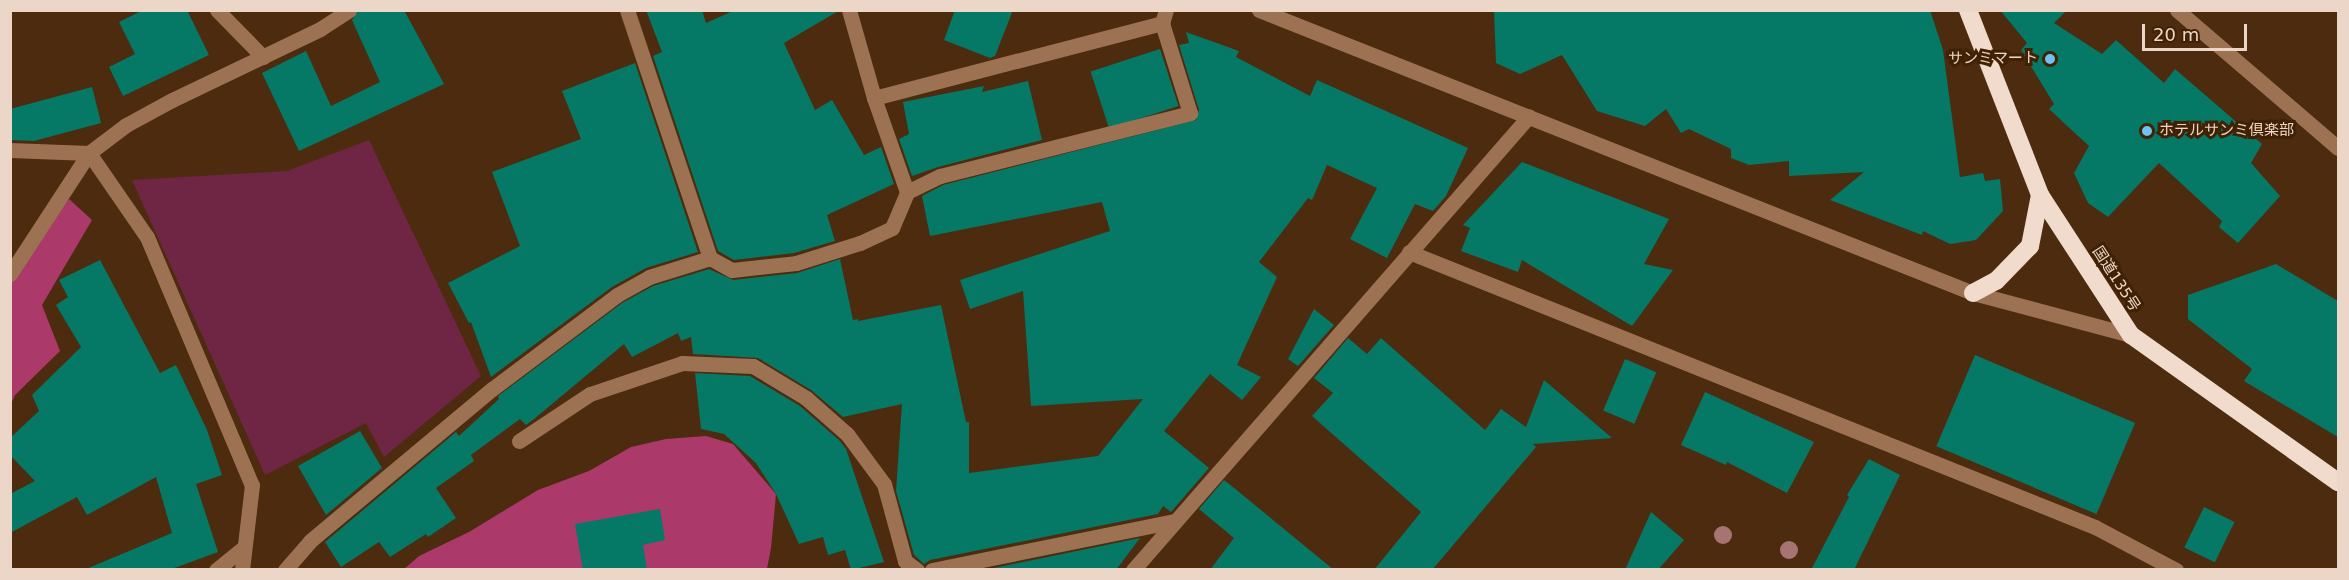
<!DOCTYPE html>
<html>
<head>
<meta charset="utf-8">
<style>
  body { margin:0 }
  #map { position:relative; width:2349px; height:580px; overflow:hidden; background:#4d2b0e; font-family:"DejaVu Sans","Noto Sans JP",sans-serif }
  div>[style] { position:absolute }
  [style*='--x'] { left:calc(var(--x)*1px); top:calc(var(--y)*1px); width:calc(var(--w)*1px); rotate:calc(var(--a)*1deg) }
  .green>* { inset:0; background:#6e2644 }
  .forest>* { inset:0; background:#ab396a }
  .building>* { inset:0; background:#057866; transform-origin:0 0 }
  .minor>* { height:15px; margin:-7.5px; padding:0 7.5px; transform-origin:7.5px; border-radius:7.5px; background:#9c7252 }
  .highway>* { height:18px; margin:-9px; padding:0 9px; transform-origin:9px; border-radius:9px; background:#f0dbcc }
  .trees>* { width:18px; height:18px; margin:-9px; border-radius:50%; background:#a67573 }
  .dots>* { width:16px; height:16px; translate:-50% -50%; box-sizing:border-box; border:3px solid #412103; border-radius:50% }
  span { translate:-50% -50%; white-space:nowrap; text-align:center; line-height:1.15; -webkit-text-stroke:6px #412103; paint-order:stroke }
  .poi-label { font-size:15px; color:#ecd6c7 }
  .right { translate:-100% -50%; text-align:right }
  .left { translate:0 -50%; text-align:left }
  .street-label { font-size:15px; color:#ecd6c7 }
  .frame { position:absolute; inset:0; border:12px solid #ecd6c7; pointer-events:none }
  .scale { position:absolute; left:2142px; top:24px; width:105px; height:27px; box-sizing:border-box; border:3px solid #ecd6c7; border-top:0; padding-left:8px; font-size:18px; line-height:21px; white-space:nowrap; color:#ecd6c7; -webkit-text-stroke:4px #412103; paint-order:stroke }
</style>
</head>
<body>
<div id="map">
  <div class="green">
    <i style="clip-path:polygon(369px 140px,481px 376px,384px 457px,366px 423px,265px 475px,132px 180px,287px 171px)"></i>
  </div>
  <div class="forest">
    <i style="clip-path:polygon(69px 199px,92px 220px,42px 305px,60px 351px,15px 395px,11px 404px,11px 284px,21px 258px)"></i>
    <i style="clip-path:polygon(706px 436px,733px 444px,776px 494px,771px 548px,767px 569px,403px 570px,419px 556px,469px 532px,538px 490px,589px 471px,631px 447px,666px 439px)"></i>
  </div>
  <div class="building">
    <i style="clip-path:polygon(143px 10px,187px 10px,209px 55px,123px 96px,109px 67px,135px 54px,119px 22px)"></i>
    <i style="clip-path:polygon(359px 10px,404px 10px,444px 84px,299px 151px,262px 73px,306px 51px,331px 106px,380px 82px,352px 20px)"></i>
    <i style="clip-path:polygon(646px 10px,702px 10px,706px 23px,735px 10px,840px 10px,784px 43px,815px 110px,832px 100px,864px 155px,881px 147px,894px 184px,827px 215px,835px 241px,794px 253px,734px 260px,718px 251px,653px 56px,662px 52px)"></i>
    <i style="clip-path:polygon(955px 10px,1013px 10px,995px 56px,990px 58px,944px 40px)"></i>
    <i style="clip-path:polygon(1494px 10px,1930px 10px,1943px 50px,1960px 177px,1983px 173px,1985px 181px,2000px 179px,2003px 211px,1976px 240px,1950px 244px,1923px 231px,1922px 235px,1830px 200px,1864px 172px,1789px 176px,1789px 161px,1749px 165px,1731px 158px,1731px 149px,1689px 129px,1681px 133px,1666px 109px,1645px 126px,1597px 111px,1562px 55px,1520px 74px,1496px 63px)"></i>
    <i style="clip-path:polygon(2000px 10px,2067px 10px,2054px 23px,2102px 54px,2116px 40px,2164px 83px,2175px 69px,2262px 144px,2251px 163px,2280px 196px,2238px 243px,2219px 227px,2222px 221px,2159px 163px,2108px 217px,2088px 203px,2074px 173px,2089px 146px,2049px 109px,2054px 104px,2021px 50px,2027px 43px)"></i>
    <i style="clip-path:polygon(1186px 32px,1239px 51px,1236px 57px,1310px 96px,1317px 80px,1468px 148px,1446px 196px,1433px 211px,1415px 204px,1387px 258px,1350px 239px,1377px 188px,1327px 165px,1312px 200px,1308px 198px,1259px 262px,1277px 277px,1237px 365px,1261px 377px,1242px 400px,1210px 374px,1164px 431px,1209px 468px,1171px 512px,1163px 506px,1158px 514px,930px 560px,924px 564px,914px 555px,896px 491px,902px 404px,843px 417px,811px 390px,758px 358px,693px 354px,691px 337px,681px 341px,678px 333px,632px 357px,624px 344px,534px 419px,526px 425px,520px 419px,471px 455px,474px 461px,436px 488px,456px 518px,428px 537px,426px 534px,390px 557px,379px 542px,341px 567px,325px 542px,456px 432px,459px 436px,499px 399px,498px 396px,622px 303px,653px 286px,709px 269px,733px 280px,797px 273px,840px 259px,853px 320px,858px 319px,858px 321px,941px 305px,966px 422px,969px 422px,969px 473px,1098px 456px,1143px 399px,1031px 406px,1023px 291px,970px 309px,960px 280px,1110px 231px,1102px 202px,930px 236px,922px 196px,943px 185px,1196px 120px,1199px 110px,1179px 45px,1189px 43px)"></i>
    <i style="left:1160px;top:49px;width:60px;height:73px;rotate:72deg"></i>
    <i style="clip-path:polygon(635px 63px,698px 252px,646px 268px,612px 287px,491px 377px,471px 322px,469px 323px,448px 283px,520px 246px,492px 172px,581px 139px,562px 91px)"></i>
    <i style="clip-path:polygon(1028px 81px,1042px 140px,938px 167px,912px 176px,899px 139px,909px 134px,903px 102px,984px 86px,982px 92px)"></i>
    <i style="clip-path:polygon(92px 87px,101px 123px,34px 141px,10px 140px,10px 109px)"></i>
    <i style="clip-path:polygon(1522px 162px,1669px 219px,1644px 264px,1673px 270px,1632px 326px,1522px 260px,1518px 272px,1461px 251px,1470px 228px,1463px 225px)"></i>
    <i style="clip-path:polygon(100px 260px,160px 373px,176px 365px,207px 430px,222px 475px,196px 484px,218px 552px,169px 570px,86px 569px,172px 533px,156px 477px,87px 515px,77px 497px,10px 533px,10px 494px,35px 481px,10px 455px,10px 438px,39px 411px,32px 395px,81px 347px,56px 305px,68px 297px,59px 280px)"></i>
    <i style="clip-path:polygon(2276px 264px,2338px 301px,2338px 437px,2244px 381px,2252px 369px,2188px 319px,2188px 295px)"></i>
    <i style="clip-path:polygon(1314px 309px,1334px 325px,1298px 366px,1288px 359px)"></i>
    <i style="clip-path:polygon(1348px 338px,1367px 354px,1381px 338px,1485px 430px,1501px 409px,1526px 427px,1544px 380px,1612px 438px,1533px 444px,1536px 447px,1432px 570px,1374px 570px,1421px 512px,1312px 416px,1333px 393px,1314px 378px)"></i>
    <i style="left:1975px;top:355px;width:174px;height:99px;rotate:23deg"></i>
    <i style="left:1625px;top:359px;width:34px;height:56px;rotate:23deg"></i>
    <i style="clip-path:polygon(695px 373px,750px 376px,800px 406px,840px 441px,846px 449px,884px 562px,851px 570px,845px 550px,828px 555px,823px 537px,799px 544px,776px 494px,756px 463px,724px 434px,701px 429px)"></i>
    <i style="clip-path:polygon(1705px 392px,1814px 442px,1787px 493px,1727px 462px,1726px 465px,1681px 445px)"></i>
    <i style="clip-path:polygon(360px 431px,382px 468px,326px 515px,298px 466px)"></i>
    <i style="clip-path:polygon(1869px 459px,1900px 475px,1854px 570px,1811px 570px,1849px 497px,1847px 495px)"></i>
    <i style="clip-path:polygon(1224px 480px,1233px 487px,1334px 570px,1210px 570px,1234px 538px,1199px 509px)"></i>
    <i style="left:2204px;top:507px;width:34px;height:45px;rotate:26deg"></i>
    <i style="clip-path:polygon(660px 509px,665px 540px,643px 545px,647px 570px,583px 570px,575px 524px)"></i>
    <i style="clip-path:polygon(1651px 512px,1684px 540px,1658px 570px,1625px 570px)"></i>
    <i style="clip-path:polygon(1140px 538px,1116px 570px,984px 570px)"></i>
  </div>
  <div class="minor">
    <i style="--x:217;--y:10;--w:66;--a:45.6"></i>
    <i style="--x:627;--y:10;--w:262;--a:71.5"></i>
    <i style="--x:849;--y:10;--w:91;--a:74.1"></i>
    <i style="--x:1259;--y:10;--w:768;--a:21.62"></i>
    <i style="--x:1973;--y:293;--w:163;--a:14.9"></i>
    <i style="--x:2177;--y:10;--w:212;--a:40.6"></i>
    <i style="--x:10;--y:150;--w:79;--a:2.2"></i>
    <i style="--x:89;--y:153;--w:102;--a:55.4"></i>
    <i style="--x:147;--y:237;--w:269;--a:67.1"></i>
    <i style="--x:252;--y:485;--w:86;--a:96.7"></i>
    <i style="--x:907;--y:192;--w:100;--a:-109.3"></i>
    <i style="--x:874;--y:98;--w:298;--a:-14.6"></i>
    <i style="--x:1409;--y:252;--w:739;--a:21.84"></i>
    <i style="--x:2095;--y:527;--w:92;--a:28"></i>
    <i style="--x:10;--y:274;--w:145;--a:-56.9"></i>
    <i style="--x:89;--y:153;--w:46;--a:-37.1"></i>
    <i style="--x:126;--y:125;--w:52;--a:-28.5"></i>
    <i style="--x:172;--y:100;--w:164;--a:-25.6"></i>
    <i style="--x:320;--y:29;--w:35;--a:-33"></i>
    <i style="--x:519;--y:441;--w:85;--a:-33.5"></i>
    <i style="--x:590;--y:394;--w:97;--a:-18.6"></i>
    <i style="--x:682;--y:363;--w:71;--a:2.4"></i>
    <i style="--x:753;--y:366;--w:62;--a:31.1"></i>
    <i style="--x:806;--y:398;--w:55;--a:41.3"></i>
    <i style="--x:847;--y:434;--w:62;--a:53.5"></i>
    <i style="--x:884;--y:484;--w:80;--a:74.7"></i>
    <i style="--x:905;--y:561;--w:15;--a:37"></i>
    <i style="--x:216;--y:570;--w:36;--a:-39"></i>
    <i style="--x:285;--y:570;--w:38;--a:-49"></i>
    <i style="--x:310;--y:541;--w:237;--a:-39.9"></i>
    <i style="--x:492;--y:389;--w:156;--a:-36.9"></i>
    <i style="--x:617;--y:295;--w:37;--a:-29"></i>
    <i style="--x:649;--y:277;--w:64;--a:-17.3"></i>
    <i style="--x:710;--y:258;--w:25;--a:29"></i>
    <i style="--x:732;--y:270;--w:64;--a:-6.2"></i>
    <i style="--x:796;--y:263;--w:67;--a:-17.4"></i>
    <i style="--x:860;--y:243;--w:35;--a:-25"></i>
    <i style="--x:892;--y:228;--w:39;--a:-67"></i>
    <i style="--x:907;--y:192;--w:37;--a:-26"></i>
    <i style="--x:940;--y:176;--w:258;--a:-14.1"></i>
    <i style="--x:1190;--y:113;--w:94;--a:-107.3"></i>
    <i style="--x:1162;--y:23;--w:14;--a:-73"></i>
    <i style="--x:932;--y:570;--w:247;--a:-11.4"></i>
    <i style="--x:1133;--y:570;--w:602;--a:-48.9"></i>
  </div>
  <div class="highway">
    <i style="--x:1968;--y:10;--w:199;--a:68.7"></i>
    <i style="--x:2040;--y:195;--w:167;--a:57"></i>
    <i style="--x:2131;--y:335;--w:254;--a:35.4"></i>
    <i style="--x:1973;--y:293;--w:26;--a:-28"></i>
    <i style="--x:1996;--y:281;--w:49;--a:-45.8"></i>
    <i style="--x:2030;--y:246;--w:52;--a:-78.9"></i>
  </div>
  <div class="trees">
    <i style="left:1723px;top:535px"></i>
    <i style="left:1789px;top:550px"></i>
  </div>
  <div class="dots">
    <i style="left:2050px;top:59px;background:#70c2f4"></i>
    <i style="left:2147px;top:131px;background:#70c2f4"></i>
  </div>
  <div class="poi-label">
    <span class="right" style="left:2038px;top:59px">サンミマート</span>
    <span class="left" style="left:2159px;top:131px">ホテルサンミ倶楽部</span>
  </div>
  <div class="street-label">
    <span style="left:2116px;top:279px;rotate:57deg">国道135号</span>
  </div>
  <div class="frame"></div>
  <div class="scale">20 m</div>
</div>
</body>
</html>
